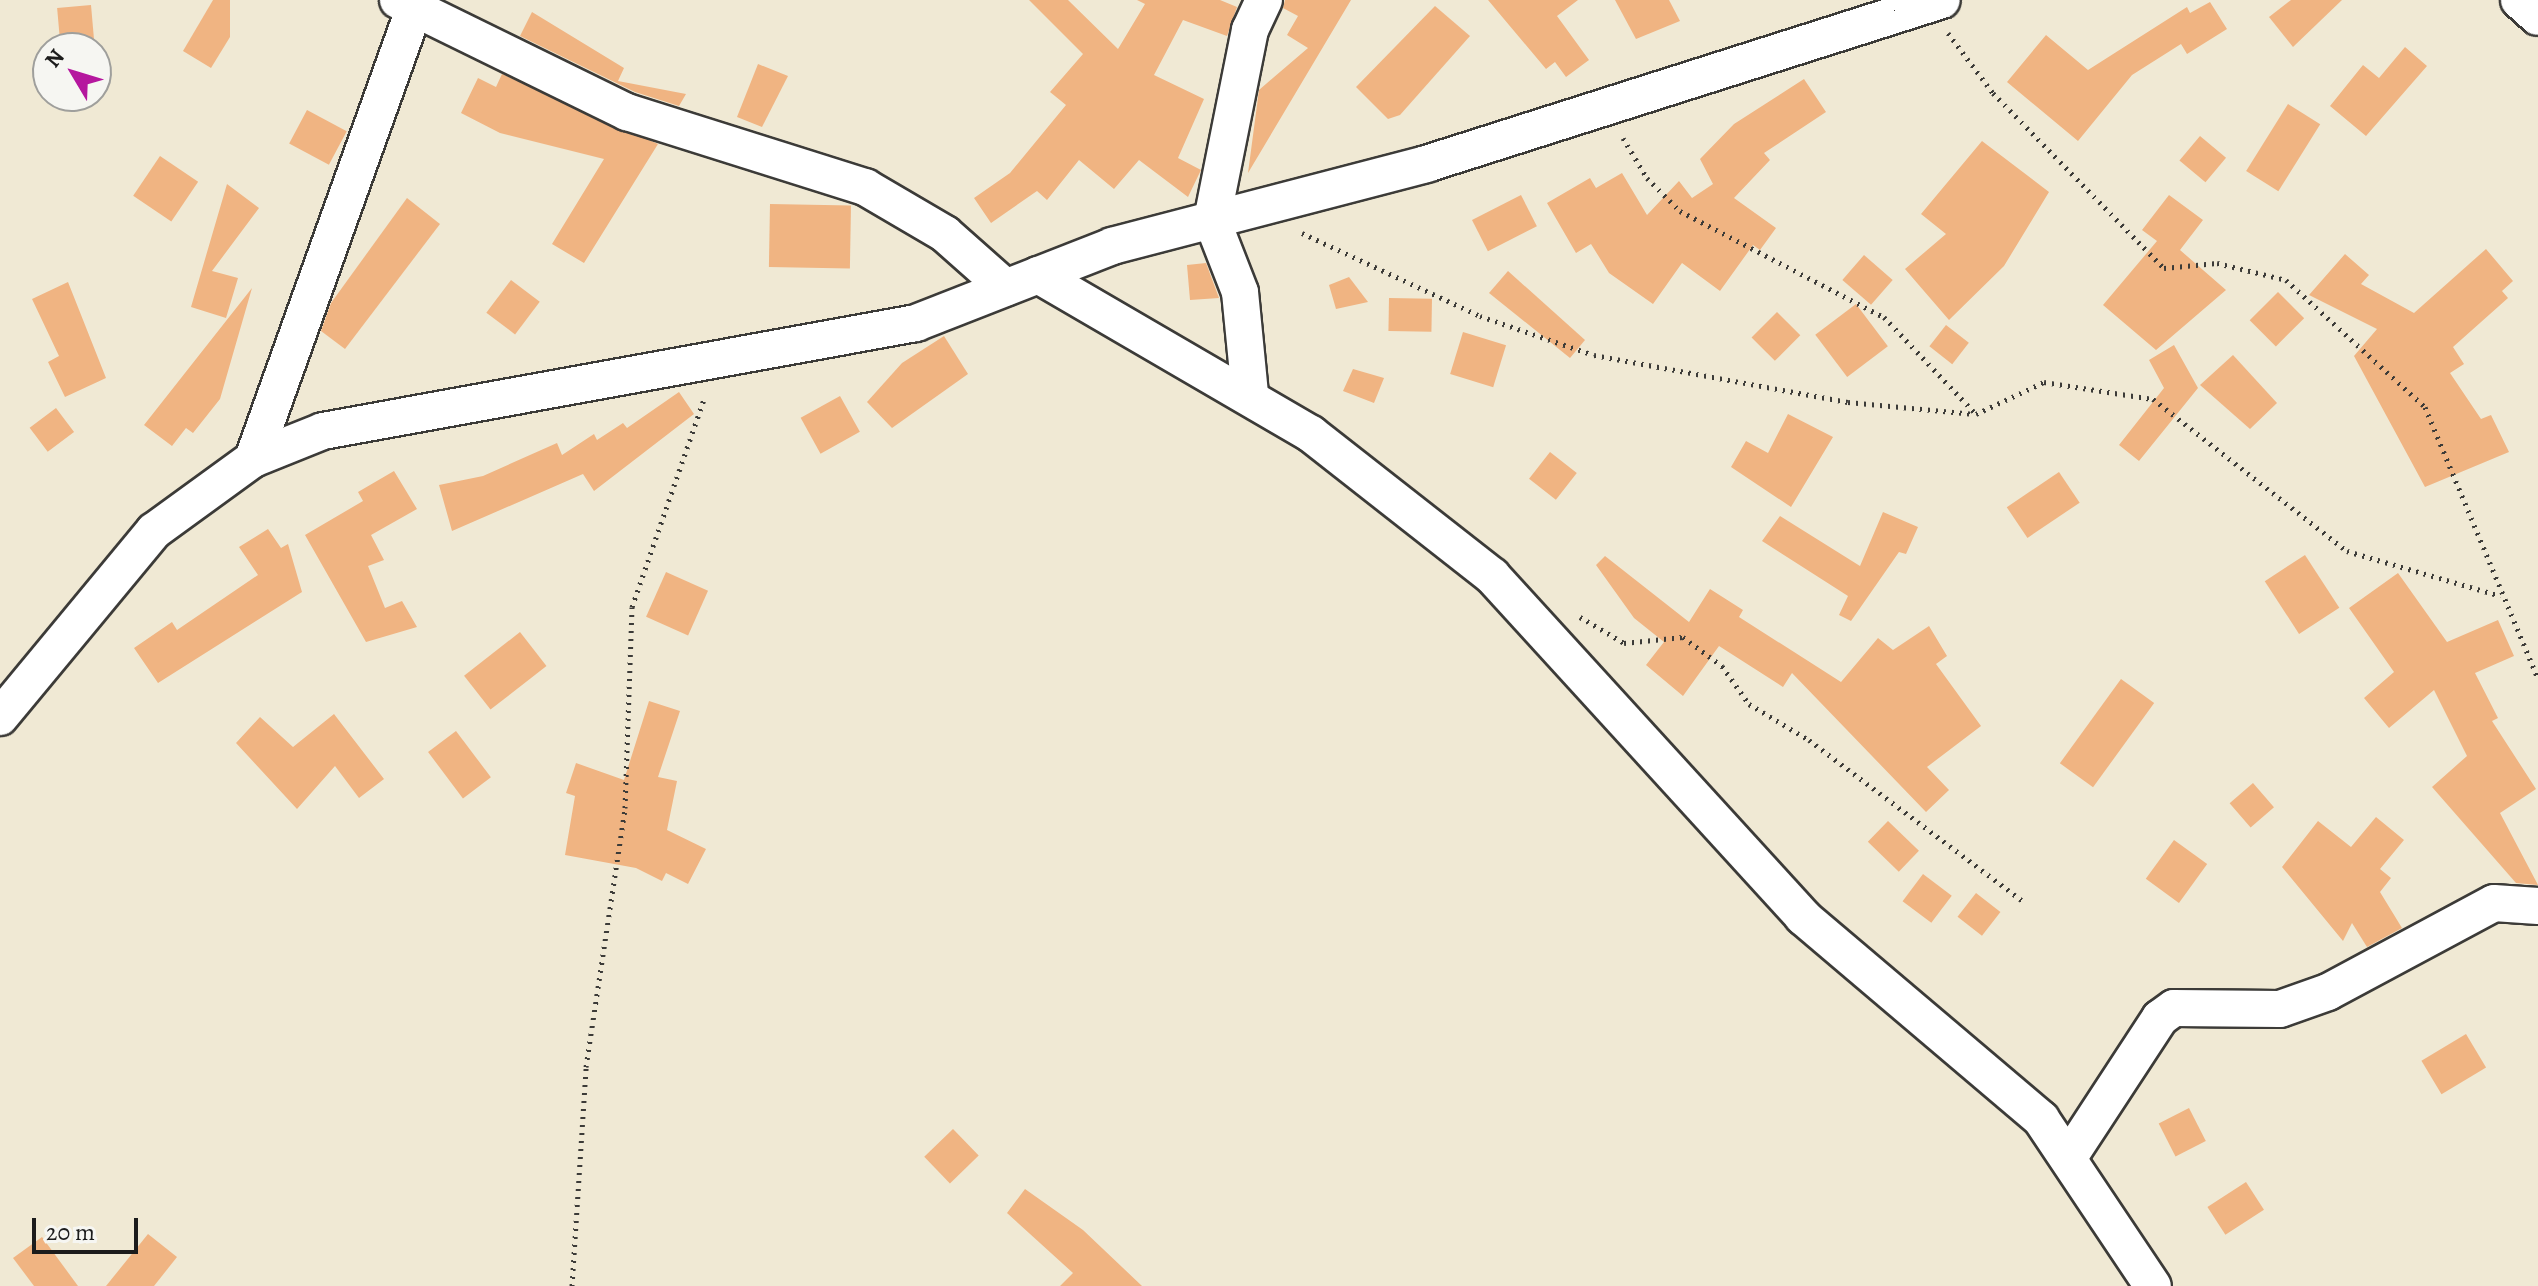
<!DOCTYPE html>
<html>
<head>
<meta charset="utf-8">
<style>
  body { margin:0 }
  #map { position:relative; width:2538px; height:1286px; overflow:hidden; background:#f0e9d4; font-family:Alegreya,serif }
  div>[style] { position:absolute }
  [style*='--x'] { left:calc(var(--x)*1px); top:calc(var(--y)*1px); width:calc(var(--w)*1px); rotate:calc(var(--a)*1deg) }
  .building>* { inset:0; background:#f0b482; transform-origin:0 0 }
  .path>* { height:5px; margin-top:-2.5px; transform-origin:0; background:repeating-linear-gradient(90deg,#3c3b38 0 2px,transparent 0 8px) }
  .roads { filter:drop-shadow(2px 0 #3c3b38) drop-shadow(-2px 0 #3c3b38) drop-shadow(0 2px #3c3b38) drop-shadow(0 -2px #3c3b38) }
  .minor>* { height:36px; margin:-18px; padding:0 18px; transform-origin:18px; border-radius:18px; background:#fff }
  span { translate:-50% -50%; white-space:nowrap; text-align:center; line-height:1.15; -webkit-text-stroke:6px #f6f6f2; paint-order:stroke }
  .north { position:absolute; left:32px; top:32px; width:80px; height:80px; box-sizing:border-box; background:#f6f6f2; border:2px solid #9f9f9c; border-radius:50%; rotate:308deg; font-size:22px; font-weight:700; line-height:32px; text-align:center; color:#1c1c1c }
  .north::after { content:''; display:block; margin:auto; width:28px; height:36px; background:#b5179e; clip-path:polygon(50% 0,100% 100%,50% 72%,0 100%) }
  .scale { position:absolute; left:32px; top:1218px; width:106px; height:36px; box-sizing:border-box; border:4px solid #1c1c1c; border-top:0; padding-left:10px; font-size:24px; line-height:28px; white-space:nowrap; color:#1c1c1c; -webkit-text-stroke:6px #f6f6f2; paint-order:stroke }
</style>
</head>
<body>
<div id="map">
  <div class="building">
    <i style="clip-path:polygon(213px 0,230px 0,230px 37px,211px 68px,183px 51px)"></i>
    <i style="clip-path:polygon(1029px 0,1068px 0,1118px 49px,1145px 4px,1137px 0,1220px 0,1237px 7px,1227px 36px,1183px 20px,1154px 75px,1204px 99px,1178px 158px,1201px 170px,1188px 197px,1139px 160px,1114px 189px,1079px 160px,1047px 200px,1037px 191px,991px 223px,974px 198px,1010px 173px,1066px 105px,1050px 92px,1083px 54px)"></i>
    <i style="clip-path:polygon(1285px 0,1351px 0,1248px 173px,1259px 90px,1308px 48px,1287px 35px,1298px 16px,1283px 8px)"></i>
    <i style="clip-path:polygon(1488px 0,1578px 0,1557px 16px,1589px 60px,1566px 77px,1555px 62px,1546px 69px)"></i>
    <i style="clip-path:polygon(1615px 0,1669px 0,1680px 21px,1636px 39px)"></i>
    <i style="clip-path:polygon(2291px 0,2342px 0,2293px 47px,2269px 17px)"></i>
    <i style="clip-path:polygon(2210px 2px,2227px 29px,2187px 54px,2181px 44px,2132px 75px,2078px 141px,2007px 82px,2046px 35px,2088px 70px,2187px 7px,2190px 13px)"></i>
    <i style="left:91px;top:5px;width:36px;height:34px;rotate:85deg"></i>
    <i style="clip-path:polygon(1435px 6px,1470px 36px,1400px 115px,1388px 119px,1356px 87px)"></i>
    <i style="clip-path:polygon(532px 12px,624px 68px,618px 81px,686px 94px,679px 106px,635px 92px,520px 36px)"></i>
    <i style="clip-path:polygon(2405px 47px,2427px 66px,2366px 136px,2330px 106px,2363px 65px,2379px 78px)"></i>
    <i style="clip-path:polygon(758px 64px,788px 76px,762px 127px,737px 117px)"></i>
    <i style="clip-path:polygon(502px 74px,658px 144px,584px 263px,552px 244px,604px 159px,500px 133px,461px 113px,478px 78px,496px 87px)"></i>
    <i style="clip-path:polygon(1804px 79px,1826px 112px,1764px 153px,1770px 160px,1734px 198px,1776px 228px,1760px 250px,1753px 245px,1720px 291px,1682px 263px,1653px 304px,1609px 273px,1591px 244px,1576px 253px,1547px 203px,1590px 178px,1596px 188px,1622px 173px,1647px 215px,1679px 181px,1692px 198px,1713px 184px,1700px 159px,1734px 124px)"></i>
    <i style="left:2288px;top:104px;width:38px;height:79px;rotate:32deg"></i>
    <i style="left:307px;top:110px;width:45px;height:38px;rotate:28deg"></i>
    <i style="left:2200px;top:136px;width:34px;height:32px;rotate:40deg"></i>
    <i style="clip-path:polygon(1982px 141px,2049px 192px,2004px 266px,1949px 320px,1905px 269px,1946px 234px,1921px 214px)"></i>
    <i style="left:160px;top:156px;width:46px;height:48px;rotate:34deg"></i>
    <i style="clip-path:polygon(227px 184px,259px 208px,212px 271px,238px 278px,226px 318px,191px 307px)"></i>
    <i style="left:1521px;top:195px;width:35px;height:55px;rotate:63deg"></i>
    <i style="clip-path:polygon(2169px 195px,2203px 220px,2180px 250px,2226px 290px,2156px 350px,2103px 305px,2157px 241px,2142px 230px)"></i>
    <i style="clip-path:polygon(407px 198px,440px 224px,345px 349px,321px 331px,331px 303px)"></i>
    <i style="left:770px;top:204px;width:81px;height:63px;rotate:1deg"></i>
    <i style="clip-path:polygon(2486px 249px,2513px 281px,2502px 291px,2508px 298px,2453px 347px,2464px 364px,2450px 373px,2481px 419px,2491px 415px,2509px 452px,2425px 487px,2354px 356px,2377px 329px,2309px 295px,2345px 254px,2369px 275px,2361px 284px,2414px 313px)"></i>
    <i style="left:1864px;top:255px;width:38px;height:33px;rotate:41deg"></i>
    <i style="clip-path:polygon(1206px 263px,1219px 298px,1190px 300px,1187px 265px)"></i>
    <i style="clip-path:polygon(1508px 271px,1585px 340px,1570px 358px,1489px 293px)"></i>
    <i style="clip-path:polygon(1349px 277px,1368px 302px,1336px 309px,1329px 285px)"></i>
    <i style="left:511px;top:280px;width:36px;height:41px;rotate:37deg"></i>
    <i style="clip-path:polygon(68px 282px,106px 378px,65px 397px,48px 362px,59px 356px,32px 299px)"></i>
    <i style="clip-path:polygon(252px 288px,220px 399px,193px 433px,186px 428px,172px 446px,144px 425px)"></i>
    <i style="left:2278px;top:292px;width:37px;height:40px;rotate:45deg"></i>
    <i style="left:1389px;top:298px;width:43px;height:33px;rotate:1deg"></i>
    <i style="left:1856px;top:304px;width:53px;height:51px;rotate:53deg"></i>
    <i style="left:1777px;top:312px;width:33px;height:36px;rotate:45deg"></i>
    <i style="left:1946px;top:325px;width:29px;height:27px;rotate:38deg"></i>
    <i style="left:1463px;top:332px;width:45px;height:44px;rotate:17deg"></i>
    <i style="clip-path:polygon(944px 336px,968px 374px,892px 428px,867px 402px,902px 363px)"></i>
    <i style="clip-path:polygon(2174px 345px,2198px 388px,2139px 461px,2119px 445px,2164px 388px,2149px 360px)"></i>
    <i style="clip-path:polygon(2233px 355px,2277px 403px,2250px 429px,2200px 385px)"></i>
    <i style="clip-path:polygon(1353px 369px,1384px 378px,1374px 403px,1343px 391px)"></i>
    <i style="clip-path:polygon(679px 392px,694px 414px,594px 491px,583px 474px,452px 531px,439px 485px,483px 476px,557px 443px,562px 455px,594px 434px,597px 440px,623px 423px,627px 428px)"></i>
    <i style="left:840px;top:396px;width:41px;height:45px;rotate:61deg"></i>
    <i style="left:56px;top:408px;width:30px;height:33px;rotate:53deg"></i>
    <i style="clip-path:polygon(1788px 414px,1833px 437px,1791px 507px,1731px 467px,1746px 441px,1768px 453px)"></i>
    <i style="left:1550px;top:452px;width:34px;height:34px;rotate:38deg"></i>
    <i style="clip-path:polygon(394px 471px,417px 509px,371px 535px,384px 560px,368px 566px,385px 608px,402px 601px,417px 627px,366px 642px,305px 535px,363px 501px,358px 492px)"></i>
    <i style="left:2059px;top:472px;width:37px;height:63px;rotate:56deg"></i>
    <i style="clip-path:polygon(1883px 512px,1918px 527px,1906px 554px,1899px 552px,1851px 621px,1839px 615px,1848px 596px,1762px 541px,1780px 516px,1860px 566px)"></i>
    <i style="clip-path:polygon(268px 529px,281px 548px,288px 544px,302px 592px,158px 683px,134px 648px,172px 622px,177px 630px,258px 575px,239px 547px)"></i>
    <i style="left:2305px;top:555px;width:63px;height:48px;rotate:57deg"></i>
    <i style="clip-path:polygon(1605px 556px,1689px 622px,1710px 589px,1743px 610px,1739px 617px,1841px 682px,1878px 638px,1893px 650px,1929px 626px,1947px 656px,1936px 664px,1981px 726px,1927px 767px,1949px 790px,1926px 812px,1792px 673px,1783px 687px,1719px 646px,1683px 696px,1646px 665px,1664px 642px,1634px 618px,1596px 565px)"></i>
    <i style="left:666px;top:572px;width:46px;height:49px;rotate:24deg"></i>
    <i style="clip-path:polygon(2398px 573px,2447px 642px,2498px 620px,2514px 656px,2475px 673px,2498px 718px,2492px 721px,2536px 789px,2500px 813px,2538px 885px,2516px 883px,2432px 787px,2467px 756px,2434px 690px,2389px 728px,2364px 698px,2394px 672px,2349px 608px)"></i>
    <i style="left:520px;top:632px;width:43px;height:71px;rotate:52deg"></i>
    <i style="left:2121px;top:679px;width:41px;height:104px;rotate:36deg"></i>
    <i style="clip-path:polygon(649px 701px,680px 711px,658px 777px,677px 781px,667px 830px,706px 849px,688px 884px,666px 873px,662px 881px,636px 868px,565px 855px,575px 796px,566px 793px,576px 763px,624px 780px)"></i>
    <i style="clip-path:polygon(334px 714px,384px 779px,359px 798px,335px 766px,297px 809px,236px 743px,260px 717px,293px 747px)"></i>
    <i style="left:456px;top:731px;width:58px;height:35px;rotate:53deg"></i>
    <i style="left:2253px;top:783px;width:32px;height:31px;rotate:49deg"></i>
    <i style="clip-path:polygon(2376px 817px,2404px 840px,2380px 869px,2391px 878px,2380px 892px,2402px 928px,2367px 947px,2352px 923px,2343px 941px,2282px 867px,2318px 821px,2351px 847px)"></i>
    <i style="left:1888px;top:821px;width:43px;height:29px;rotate:44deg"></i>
    <i style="left:2174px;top:840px;width:41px;height:48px;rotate:36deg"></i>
    <i style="left:1923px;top:874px;width:36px;height:34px;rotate:37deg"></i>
    <i style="left:1976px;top:893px;width:31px;height:30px;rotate:38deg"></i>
    <i style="left:2466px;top:1034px;width:39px;height:52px;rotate:59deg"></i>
    <i style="left:2189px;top:1108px;width:37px;height:34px;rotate:63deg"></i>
    <i style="left:953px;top:1129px;width:37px;height:40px;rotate:46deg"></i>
    <i style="left:2246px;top:1182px;width:33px;height:46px;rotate:57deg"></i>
    <i style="clip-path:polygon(1025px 1189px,1083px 1230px,1142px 1286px,1060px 1286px,1073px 1273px,1007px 1213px)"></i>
    <i style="clip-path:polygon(148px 1234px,177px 1257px,154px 1286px,106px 1286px)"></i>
    <i style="clip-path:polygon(42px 1237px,78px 1286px,34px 1286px,13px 1258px)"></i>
  </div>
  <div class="path">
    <i style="--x:1948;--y:33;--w:75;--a:53.1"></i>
    <i style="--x:1993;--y:93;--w:245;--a:45.7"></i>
    <i style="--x:2164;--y:268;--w:53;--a:-5.4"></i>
    <i style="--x:2217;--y:263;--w:71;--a:13.8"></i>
    <i style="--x:2286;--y:280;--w:188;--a:42.4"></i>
    <i style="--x:2425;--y:407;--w:294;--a:67.4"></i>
    <i style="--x:1623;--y:138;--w:47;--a:59"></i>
    <i style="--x:1647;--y:178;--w:47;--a:45"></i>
    <i style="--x:1680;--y:211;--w:230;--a:27.5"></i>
    <i style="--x:1884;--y:317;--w:134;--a:46.5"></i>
    <i style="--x:1976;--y:414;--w:75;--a:-25.2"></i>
    <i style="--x:2044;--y:382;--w:110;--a:8.9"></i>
    <i style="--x:2153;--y:399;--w:246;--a:38.1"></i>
    <i style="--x:2347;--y:551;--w:160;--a:16.3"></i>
    <i style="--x:1302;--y:233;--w:196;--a:25"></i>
    <i style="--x:1480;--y:316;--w:120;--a:18.9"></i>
    <i style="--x:1594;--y:355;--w:258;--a:10.5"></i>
    <i style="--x:1848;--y:402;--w:127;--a:5.4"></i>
    <i style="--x:1580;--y:617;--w:51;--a:30.6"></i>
    <i style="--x:1624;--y:643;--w:59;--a:-5.8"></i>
    <i style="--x:1683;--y:637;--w:49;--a:36.6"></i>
    <i style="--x:1722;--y:666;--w:47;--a:54.6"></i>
    <i style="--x:1749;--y:704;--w:70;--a:31"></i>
    <i style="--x:1809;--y:740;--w:268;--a:37"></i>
    <i style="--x:572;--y:1286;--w:219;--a:-86.3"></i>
    <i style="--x:586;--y:1067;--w:262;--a:-81.4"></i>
    <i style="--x:625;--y:808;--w:201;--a:-88"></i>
    <i style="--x:632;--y:607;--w:220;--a:-70.9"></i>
  </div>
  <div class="roads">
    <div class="minor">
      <i style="--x:398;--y:0;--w:255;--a:26.1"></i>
      <i style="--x:627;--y:112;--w:250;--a:17.5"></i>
      <i style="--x:865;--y:187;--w:93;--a:30.4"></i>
      <i style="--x:945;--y:234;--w:81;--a:41.5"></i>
      <i style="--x:2519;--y:0;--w:25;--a:42"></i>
      <i style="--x:1038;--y:275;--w:316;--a:30.2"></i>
      <i style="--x:1311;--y:434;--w:230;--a:38.1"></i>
      <i style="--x:1492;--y:576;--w:462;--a:47.6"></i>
      <i style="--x:1803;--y:917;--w:312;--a:40.3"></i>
      <i style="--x:2041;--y:1119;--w:201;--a:56.2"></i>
      <i style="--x:1250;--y:394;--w:102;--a:-95.6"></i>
      <i style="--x:1240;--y:292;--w:77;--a:-111.3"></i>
      <i style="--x:1212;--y:220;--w:194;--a:-78.7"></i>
      <i style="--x:1250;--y:30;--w:33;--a:-65"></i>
      <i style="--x:253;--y:459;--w:487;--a:-70.3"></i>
      <i style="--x:0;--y:717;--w:241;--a:-50.4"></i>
      <i style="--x:154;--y:531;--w:122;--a:-36"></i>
      <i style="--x:253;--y:459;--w:75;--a:-21.8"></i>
      <i style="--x:323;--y:431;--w:603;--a:-10.32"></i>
      <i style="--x:916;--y:323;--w:211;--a:-21.4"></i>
      <i style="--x:1112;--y:246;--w:325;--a:-14.6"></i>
      <i style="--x:1426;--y:164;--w:541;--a:-17.63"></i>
      <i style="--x:2069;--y:1157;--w:166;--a:-56.8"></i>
      <i style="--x:2160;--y:1018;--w:17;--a:-36"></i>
      <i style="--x:2174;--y:1008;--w:106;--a:0.5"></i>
      <i style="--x:2280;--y:1009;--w:51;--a:-19.5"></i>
      <i style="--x:2328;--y:992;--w:188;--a:-28.2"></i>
      <i style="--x:2494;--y:903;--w:44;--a:3.9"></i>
    </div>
  </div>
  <div class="north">N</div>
  <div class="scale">20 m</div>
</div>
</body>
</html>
